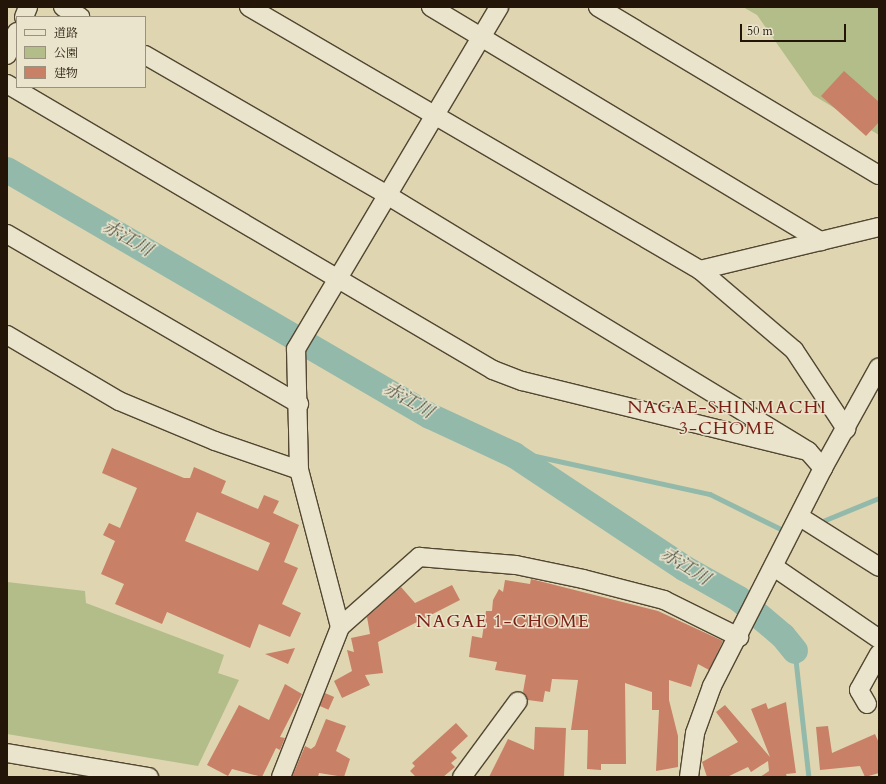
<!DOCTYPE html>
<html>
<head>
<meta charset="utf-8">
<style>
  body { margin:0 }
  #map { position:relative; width:886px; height:784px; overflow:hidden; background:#dfd6b1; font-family:Cardo,"Noto Serif JP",serif }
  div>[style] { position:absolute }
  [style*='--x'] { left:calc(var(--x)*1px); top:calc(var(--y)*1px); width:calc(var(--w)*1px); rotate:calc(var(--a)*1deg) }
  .green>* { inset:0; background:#b3bd8a }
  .stream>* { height:4.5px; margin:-2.25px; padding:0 2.25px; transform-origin:2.25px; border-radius:2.25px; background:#93b9ab }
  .river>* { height:26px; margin:-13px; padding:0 13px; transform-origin:13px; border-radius:13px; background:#93b9ab }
  .building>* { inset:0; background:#c88067; transform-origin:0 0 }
  .roads { filter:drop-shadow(1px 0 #524632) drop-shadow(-1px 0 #524632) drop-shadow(0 1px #524632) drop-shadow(0 -1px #524632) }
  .minor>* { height:18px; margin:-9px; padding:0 9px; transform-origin:9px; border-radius:9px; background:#eae4cc }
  span { translate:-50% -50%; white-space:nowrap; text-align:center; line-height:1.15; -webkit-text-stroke:3px #eae4cc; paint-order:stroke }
  .water-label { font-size:18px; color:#4a4f41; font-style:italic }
  .neighbourhood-label { font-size:18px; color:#7a1f14; letter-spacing:1px }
  .frame { position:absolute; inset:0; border:8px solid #231608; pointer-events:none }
  .legend { position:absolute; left:16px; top:16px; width:130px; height:72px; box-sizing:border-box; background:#eae4cc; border:1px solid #9a927e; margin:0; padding:5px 7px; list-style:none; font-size:12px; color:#231608 }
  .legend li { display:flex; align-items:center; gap:8px; height:20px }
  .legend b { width:20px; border:1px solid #9a927e }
  .scale { position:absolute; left:740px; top:24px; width:106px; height:18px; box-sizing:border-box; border:2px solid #231608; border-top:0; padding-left:5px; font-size:12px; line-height:14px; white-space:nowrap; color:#231608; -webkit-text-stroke:3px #eae4cc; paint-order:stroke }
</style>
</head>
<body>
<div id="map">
  <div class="green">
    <i style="clip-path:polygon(743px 7px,879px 7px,879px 135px,813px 95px,757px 15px)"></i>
    <i style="clip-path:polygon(7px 582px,85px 591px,86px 603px,224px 655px,218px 673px,239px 680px,198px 766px,7px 734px)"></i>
  </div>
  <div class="stream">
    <i style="--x:514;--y:455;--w:17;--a:0"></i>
    <i style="--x:531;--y:455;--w:183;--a:12.3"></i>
    <i style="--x:710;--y:494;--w:86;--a:26.3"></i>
    <i style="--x:818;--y:523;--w:66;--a:-22.3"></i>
    <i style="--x:795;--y:651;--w:127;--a:83.7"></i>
  </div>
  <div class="river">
    <i style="--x:7;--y:170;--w:489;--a:30.2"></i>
    <i style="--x:430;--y:416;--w:93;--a:24.9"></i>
    <i style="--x:514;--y:455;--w:204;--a:33.6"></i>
    <i style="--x:684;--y:568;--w:63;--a:29.4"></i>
    <i style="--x:739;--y:599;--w:57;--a:40.1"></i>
    <i style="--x:783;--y:636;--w:19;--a:51"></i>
  </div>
  <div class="building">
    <i style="clip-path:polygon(844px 71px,879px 102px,879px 122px,866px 136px,821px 96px)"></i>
    <i style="clip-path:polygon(evenodd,112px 448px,184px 478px,190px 478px,194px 467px,226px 481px,221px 493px,258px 509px,264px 495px,279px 501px,273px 513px,299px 525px,284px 562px,298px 568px,282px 604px,301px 613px,290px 637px,259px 624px,250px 648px,167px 612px,162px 624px,115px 604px,124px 584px,101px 574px,115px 541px,103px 535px,109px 523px,120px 528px,137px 488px,102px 473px,112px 448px,197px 512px,270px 543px,258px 571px,185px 541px,197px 512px)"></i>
    <i style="clip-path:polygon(531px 579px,658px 611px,723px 641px,709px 670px,698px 664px,691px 687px,669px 680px,669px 700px,678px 736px,678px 767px,656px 771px,659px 710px,652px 710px,652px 692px,625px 683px,626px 764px,601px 764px,601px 770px,587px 769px,588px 730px,571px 730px,578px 680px,552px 679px,550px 692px,545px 691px,543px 702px,528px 700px,523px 692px,526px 675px,495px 670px,497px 662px,469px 657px,472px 636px,482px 638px,486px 611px,492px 611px,493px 600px,499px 589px,503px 592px,505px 580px,530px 584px)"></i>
    <i style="clip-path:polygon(452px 585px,460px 600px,378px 642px,383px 673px,365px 675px,370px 685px,342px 698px,334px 681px,352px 671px,347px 650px,354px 652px,351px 638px,370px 634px,367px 617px,401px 587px,415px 603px)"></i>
    <i style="clip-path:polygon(295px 648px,288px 664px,265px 654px)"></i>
    <i style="clip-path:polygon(285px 684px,302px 694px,280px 737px,285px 738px,280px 750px,276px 748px,262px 777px,232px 769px,228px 776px,207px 765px,239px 705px,269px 720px)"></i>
    <i style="left:325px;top:693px;width:10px;height:14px;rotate:24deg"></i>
    <i style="clip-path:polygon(786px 702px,796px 773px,786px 774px,787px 777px,760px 777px,769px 771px,768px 761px,751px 772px,748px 767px,727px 777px,707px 777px,702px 762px,738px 742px,716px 712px,725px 705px,770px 757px,751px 709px,766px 703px,768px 709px)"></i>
    <i style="clip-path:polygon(326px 719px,346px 726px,336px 751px,350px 759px,344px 777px,319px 773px,318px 777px,292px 777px,305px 746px,311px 749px,315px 746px)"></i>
    <i style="clip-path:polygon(456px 723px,468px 736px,451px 752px,457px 758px,451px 763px,455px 767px,443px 777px,416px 777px,410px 771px,415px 766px,412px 763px)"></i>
    <i style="clip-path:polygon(828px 726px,832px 753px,875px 734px,879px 743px,879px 773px,865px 777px,860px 766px,820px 770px,816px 727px)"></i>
    <i style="clip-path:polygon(535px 727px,566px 728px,564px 777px,489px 777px,508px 739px,534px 750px)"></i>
  </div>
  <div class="roads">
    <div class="minor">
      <i style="--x:63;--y:7;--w:20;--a:30"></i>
      <i style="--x:249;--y:7;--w:522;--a:30.25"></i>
      <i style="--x:700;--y:270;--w:123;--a:40.4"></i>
      <i style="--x:794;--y:350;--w:95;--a:56.6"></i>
      <i style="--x:431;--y:7;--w:455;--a:31"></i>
      <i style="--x:598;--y:7;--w:327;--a:30.9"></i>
      <i style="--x:24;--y:17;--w:11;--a:-68"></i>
      <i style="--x:7;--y:55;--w:25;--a:-67"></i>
      <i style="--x:145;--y:55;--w:280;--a:30"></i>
      <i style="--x:387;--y:195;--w:493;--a:31.3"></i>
      <i style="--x:808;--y:451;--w:23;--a:49"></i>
      <i style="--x:7;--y:84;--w:564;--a:30.48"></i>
      <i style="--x:493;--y:370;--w:31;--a:21"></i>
      <i style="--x:522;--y:381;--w:294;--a:13.8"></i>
      <i style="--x:7;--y:234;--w:338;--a:30.2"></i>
      <i style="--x:700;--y:270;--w:184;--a:-13.5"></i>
      <i style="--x:7;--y:335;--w:130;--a:30.5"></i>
      <i style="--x:119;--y:401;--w:104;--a:22.6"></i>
      <i style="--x:215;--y:441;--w:89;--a:19"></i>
      <i style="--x:800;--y:517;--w:93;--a:32.3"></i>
      <i style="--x:774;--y:567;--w:127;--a:34.4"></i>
      <i style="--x:340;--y:627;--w:162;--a:-104.6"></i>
      <i style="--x:299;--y:470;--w:121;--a:-91.4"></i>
      <i style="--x:296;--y:349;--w:398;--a:-59.3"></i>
      <i style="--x:867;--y:704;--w:16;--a:-120"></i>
      <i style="--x:859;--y:690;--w:41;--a:-60.9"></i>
      <i style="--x:7;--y:753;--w:144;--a:9.6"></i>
      <i style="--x:281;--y:777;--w:161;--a:-68.5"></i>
      <i style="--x:340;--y:627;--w:106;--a:-41.5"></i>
      <i style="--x:419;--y:557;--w:97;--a:4.7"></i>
      <i style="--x:516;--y:565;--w:68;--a:11.8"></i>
      <i style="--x:583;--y:579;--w:84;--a:14.5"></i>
      <i style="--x:664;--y:600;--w:84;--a:26.3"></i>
      <i style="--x:462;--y:777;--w:94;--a:-53.6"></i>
      <i style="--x:689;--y:777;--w:44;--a:-82.2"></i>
      <i style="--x:695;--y:733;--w:50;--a:-70.1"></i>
      <i style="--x:712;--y:686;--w:245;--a:-63"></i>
      <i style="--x:823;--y:468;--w:115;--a:-61"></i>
    </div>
  </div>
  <div class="water-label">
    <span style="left:127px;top:239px;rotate:30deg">赤江川</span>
    <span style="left:408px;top:401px;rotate:30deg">赤江川</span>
    <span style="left:685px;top:567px;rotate:32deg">赤江川</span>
  </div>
  <div class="neighbourhood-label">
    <span style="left:727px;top:419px">NAGAE-SHINMACHI<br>3-CHOME</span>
    <span style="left:503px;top:622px">NAGAE 1-CHOME</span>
  </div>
  <div class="frame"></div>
  <ul class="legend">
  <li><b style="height:5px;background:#eae4cc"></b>道路</li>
  <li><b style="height:11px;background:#b3bd8a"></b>公園</li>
  <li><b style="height:11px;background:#c88067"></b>建物</li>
  </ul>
  <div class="scale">50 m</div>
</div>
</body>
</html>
